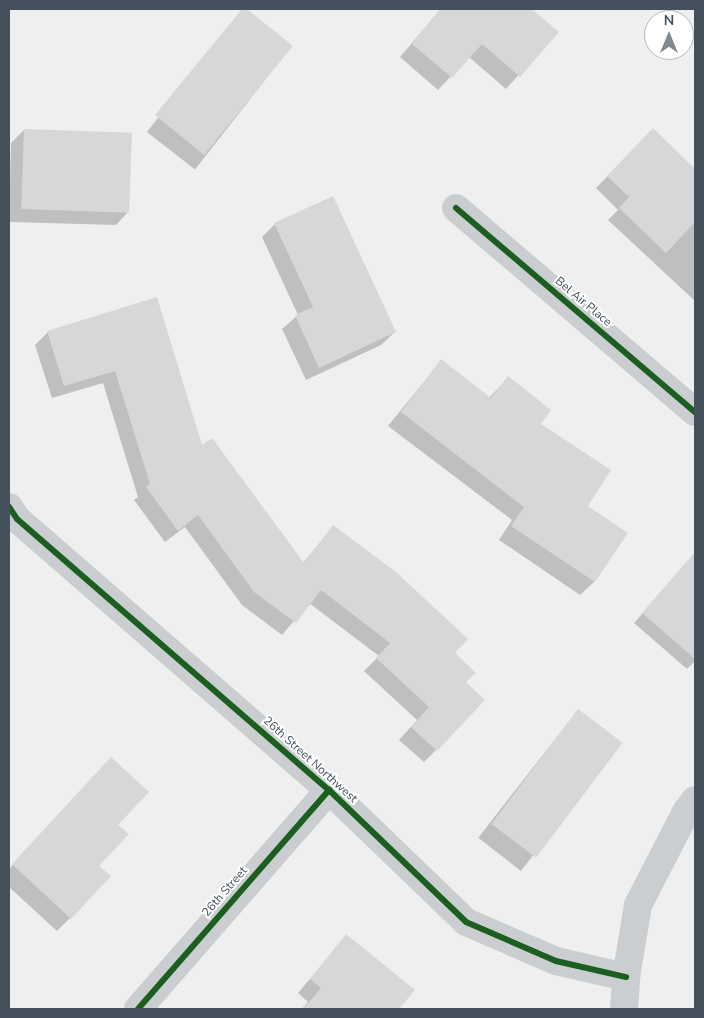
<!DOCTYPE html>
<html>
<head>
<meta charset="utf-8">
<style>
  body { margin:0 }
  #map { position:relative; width:704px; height:1018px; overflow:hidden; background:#f0efef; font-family:"Nunito Sans",sans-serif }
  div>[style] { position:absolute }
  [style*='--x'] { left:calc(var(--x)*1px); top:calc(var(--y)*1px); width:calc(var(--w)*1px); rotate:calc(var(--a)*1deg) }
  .shadow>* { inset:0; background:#0003; transform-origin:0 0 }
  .building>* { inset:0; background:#d7d7d9; transform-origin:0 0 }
  .minor>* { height:28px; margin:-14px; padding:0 14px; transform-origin:14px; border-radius:14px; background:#cbced0 }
  .cycleway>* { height:6px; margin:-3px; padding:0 3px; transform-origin:3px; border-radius:3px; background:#1b5e20 }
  span { translate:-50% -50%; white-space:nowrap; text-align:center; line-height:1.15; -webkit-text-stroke:4px #fff; paint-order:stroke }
  .street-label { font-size:12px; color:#44515d }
  .frame { position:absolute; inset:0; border:10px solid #44515d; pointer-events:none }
  .north { position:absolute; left:644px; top:10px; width:50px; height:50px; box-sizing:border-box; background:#fff; border:1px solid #b4b9be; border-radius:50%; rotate:0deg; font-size:14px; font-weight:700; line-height:20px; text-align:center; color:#44515d }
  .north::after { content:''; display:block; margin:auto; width:18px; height:22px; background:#808890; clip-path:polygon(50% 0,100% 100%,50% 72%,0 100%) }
</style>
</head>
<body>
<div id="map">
  <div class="shadow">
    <i style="left:243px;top:9px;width:61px;height:156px;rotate:38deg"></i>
    <i style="clip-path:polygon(441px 9px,530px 9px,557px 32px,506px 89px,469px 57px,438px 90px,400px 57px)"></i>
    <i style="clip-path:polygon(24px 130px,129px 211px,116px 225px,9px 222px,11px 143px)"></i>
    <i style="clip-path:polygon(653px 130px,695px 170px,695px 301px,608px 220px,618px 210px,596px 188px)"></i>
    <i style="clip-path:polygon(275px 224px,395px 332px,381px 345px,306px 380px,282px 329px,298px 315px,262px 237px)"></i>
    <i style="clip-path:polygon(156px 299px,201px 447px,303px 563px,333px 527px,453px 653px,465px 682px,436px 750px,424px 762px,399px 740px,417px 720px,364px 671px,379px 656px,309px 603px,282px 635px,242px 605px,185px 527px,165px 542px,134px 500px,138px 497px,103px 383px,52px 398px,35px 345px,48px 332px)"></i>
    <i style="clip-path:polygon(441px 361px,489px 398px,508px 378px,586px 506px,626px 533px,594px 582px,580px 595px,499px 540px,512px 520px,388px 426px)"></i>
    <i style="clip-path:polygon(695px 554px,695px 661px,687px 669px,634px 623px)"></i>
    <i style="left:578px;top:710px;width:54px;height:162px;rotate:38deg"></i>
    <i style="clip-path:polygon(98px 772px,117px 825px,70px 918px,57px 931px,9px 887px,9px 869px)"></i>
    <i style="clip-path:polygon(346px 936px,413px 990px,397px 1009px,302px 1009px,308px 1002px,298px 993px)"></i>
  </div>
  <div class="building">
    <i style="clip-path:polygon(242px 9px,247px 9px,293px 46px,204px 155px,155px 115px)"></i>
    <i style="clip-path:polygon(440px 9px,532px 9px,559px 32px,520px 77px,482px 44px,452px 78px,412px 44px)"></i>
    <i style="clip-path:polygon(653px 128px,695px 169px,695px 222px,666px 253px,619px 208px,629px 197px,607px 176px)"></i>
    <i style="left:24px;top:129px;width:108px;height:80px;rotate:2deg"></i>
    <i style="clip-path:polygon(333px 196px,396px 332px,319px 368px,295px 315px,313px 307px,274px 223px)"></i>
    <i style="clip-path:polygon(157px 297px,202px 445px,212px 438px,304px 563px,333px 525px,396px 572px,468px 639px,455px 653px,476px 673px,466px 682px,485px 700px,437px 751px,411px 727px,429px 707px,376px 658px,390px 643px,321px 590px,296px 623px,254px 592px,198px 515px,178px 531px,146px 487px,150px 484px,115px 371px,64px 386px,47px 331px)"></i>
    <i style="clip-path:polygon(441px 359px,491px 398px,508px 376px,551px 410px,541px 424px,611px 470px,588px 506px,628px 533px,595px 582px,511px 526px,524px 507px,401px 412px)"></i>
    <i style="clip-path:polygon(695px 552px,695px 659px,642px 613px)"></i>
    <i style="left:578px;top:709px;width:56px;height:144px;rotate:37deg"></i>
    <i style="clip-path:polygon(111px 757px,149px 792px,118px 825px,129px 834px,99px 866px,111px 876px,71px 919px,12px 864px)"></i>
    <i style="clip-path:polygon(346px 934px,415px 990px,399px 1009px,303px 1009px,321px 988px,310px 979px)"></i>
  </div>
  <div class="minor">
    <i style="--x:456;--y:208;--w:314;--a:40.5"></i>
    <i style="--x:9;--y:507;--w:14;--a:56"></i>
    <i style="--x:17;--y:519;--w:413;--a:41"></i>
    <i style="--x:329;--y:790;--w:190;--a:43.9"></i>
    <i style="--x:466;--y:922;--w:98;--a:23.4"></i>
    <i style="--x:556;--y:961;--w:72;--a:12.9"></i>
    <i style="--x:138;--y:1009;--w:291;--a:-48.9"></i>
    <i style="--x:624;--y:1009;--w:32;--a:-86"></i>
    <i style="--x:626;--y:977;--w:73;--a:-80.5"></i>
    <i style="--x:638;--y:905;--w:105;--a:-62.7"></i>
    <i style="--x:686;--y:812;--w:15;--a:-53"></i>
  </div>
  <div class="cycleway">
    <i style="--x:456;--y:208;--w:314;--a:40.5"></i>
    <i style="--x:9;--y:507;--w:14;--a:56"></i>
    <i style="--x:17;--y:519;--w:413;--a:41"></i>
    <i style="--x:329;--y:790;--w:190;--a:43.9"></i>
    <i style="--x:466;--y:922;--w:98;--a:23.4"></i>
    <i style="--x:556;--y:961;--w:72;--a:12.9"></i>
    <i style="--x:138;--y:1009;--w:291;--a:-48.9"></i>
  </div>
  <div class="street-label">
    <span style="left:583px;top:302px;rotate:40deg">Bel Air Place</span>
    <span style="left:310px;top:760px;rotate:42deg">26th Street Northwest</span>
    <span style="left:225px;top:892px;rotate:-49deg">26th Street</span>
  </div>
  <div class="frame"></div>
  <div class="north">N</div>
</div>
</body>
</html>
